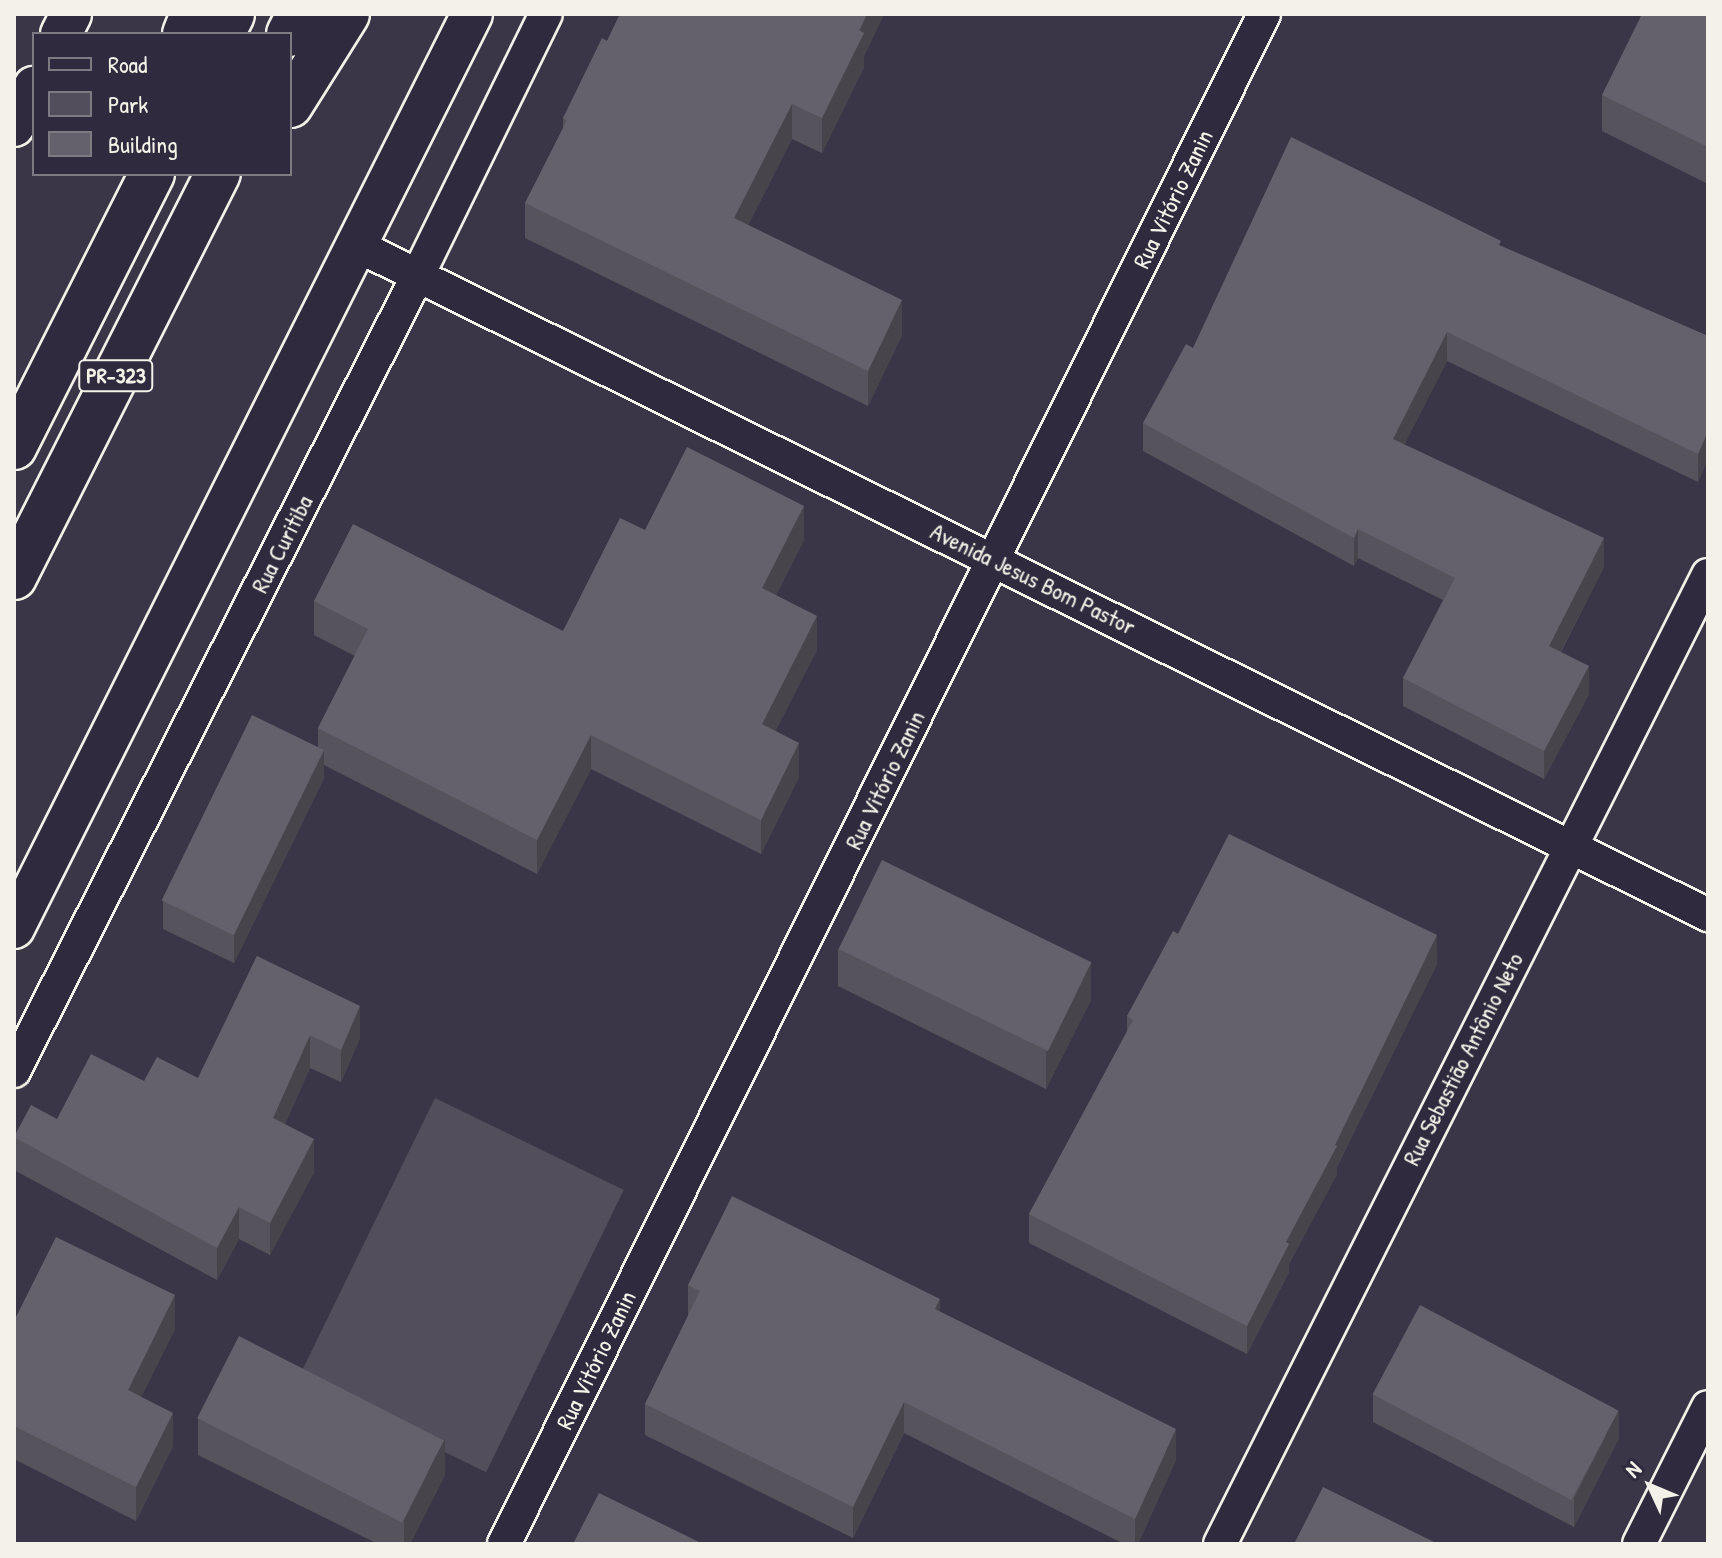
<!DOCTYPE html>
<html>
<head>
<meta charset="utf-8">
<style>
  body { margin:0 }
  #map { position:relative; width:1722px; height:1558px; overflow:hidden; background:#3b3647; font-family:"Patrick Hand",sans-serif }
  div>[style] { position:absolute }
  [style*='--x'] { left:calc(var(--x)*1px); top:calc(var(--y)*1px); width:calc(var(--w)*1px); rotate:calc(var(--a)*1deg) }
  .green>* { inset:0; background:#534e5c; transform-origin:0 0 }
  .roads { filter:drop-shadow(2px 0 #f4f1e8) drop-shadow(-2px 0 #f4f1e8) drop-shadow(0 2px #f4f1e8) drop-shadow(0 -2px #f4f1e8) }
  .minor>* { height:32px; margin:-16px; padding:0 16px; transform-origin:16px; border-radius:16px; background:#2f2a3d }
  .tertiary>* { height:40px; margin:-20px; padding:0 20px; transform-origin:20px; border-radius:20px; background:#2f2a3d }
  .motorway>* { height:44px; margin:-22px; padding:0 22px; transform-origin:22px; border-radius:22px; background:#2f2a3d }
  .wall>* { inset:0; background:#57535d }
  .shaded-wall>* { inset:0; background:#47444c }
  .building>* { inset:0; background:#65616c; transform-origin:0 0 }
  span { translate:-50% -50%; white-space:nowrap; text-align:center; line-height:1.15; -webkit-text-stroke:6px #2f2a3d; paint-order:stroke }
  .shield-label span { padding:2px 6px; background:#2f2a3d; border:2px solid; border-radius:6px; -webkit-text-stroke-width:0 }
  .shield-label { font-size:22px; color:#f4f1e8; font-weight:700 }
  .street-label { font-size:24px; color:#f4f1e8 }
  .frame { position:absolute; inset:0; border:16px solid #f4f1e8; pointer-events:none }
  .legend { position:absolute; left:32px; top:32px; width:260px; height:144px; box-sizing:border-box; background:#2f2a3d; border:2px solid #7e7a81; margin:0; padding:10px 14px; list-style:none; font-size:24px; color:#f4f1e8 }
  .legend li { display:flex; align-items:center; gap:16px; height:40px }
  .legend b { width:40px; border:2px solid #7e7a81 }
  .north { position:absolute; left:1610px; top:1446px; width:80px; height:80px; -webkit-text-stroke:6px #2f2a3d; paint-order:stroke; rotate:314deg; font-size:22px; font-weight:700; line-height:32px; text-align:center; color:#f4f1e8 }
  .north::after { content:''; display:block; margin:auto; width:28px; height:36px; background:#f4f1e8; clip-path:polygon(50% 0,100% 100%,50% 72%,0 100%) }
</style>
</head>
<body>
<div id="map">
  <div class="green">
    <i style="left:435px;top:1098px;width:210px;height:314px;rotate:26deg"></i>
  </div>
  <div class="roads">
    <div class="minor">
      <i style="--x:356;--y:245;--w:1509;--a:26.36"></i>
      <i style="--x:14;--y:1071;--w:895;--a:-63.09"></i>
      <i style="--x:419;--y:273;--w:288;--a:-63.9"></i>
      <i style="--x:504;--y:1544;--w:1708;--a:-63.58"></i>
      <i style="--x:1220;--y:1544;--w:1085;--a:-63.27"></i>
      <i style="--x:1639;--y:1544;--w:153;--a:-63.3"></i>
    </div>
    <div class="tertiary">
      <i style="--x:61;--y:34;--w:22;--a:-63"></i>
      <i style="--x:14;--y:126;--w:44;--a:-62.9"></i>
      <i style="--x:14;--y:928;--w:1022;--a:-63.38"></i>
    </div>
    <div class="motorway">
      <i style="--x:185;--y:34;--w:22;--a:-68"></i>
      <i style="--x:222;--y:34;--w:22;--a:-63"></i>
      <i style="--x:289;--y:34;--w:22;--a:-63"></i>
      <i style="--x:290;--y:105;--w:107;--a:-57.9"></i>
      <i style="--x:14;--y:447;--w:306;--a:-63.2"></i>
      <i style="--x:14;--y:577;--w:452;--a:-63.2"></i>
    </div>
  </div>
  <div class="wall">
    <i style="clip-path:polygon(620px 14px,884px 14px,864px 56px,864px 67px,822px 153px,792px 139px,748px 225px,902px 335px,868px 406px,525px 238px,525px 203px,563px 130px,563px 118px,607px 41px)"></i>
    <i style="clip-path:polygon(1708px 14px,1708px 184px,1602px 131px,1602px 95px)"></i>
    <i style="clip-path:polygon(1501px 246px,1708px 336px,1708px 459px,1698px 482px,1447px 361px,1404px 445px,1604px 567px,1561px 652px,1589px 694px,1544px 779px,1403px 706px,1403px 678px,1443px 600px,1358px 558px,1354px 566px,1143px 451px,1143px 423px,1193px 348px)"></i>
    <i style="clip-path:polygon(645px 530px,804px 540px,776px 595px,817px 650px,775px 731px,799px 777px,761px 854px,591px 769px,537px 874px,324px 765px,324px 778px,234px 963px,163px 929px,163px 901px,318px 747px,318px 728px,355px 656px,314px 635px,314px 601px,563px 631px)"></i>
    <i style="clip-path:polygon(1178px 934px,1437px 964px,1337px 1167px,1337px 1174px,1289px 1264px,1289px 1272px,1247px 1354px,1029px 1243px,1029px 1214px,1127px 1032px,1127px 1016px)"></i>
    <i style="clip-path:polygon(838px 949px,1091px 1000px,1046px 1089px,838px 986px)"></i>
    <i style="clip-path:polygon(257px 956px,360px 1038px,341px 1082px,310px 1068px,285px 1124px,314px 1172px,270px 1255px,239px 1239px,217px 1280px,14px 1170px,14px 1136px,57px 1119px,144px 1081px,198px 1078px)"></i>
    <i style="clip-path:polygon(688px 1285px,940px 1312px,1176px 1460px,1138px 1544px,1124px 1544px,904px 1433px,853px 1538px,645px 1435px,645px 1404px,688px 1316px)"></i>
    <i style="clip-path:polygon(14px 1321px,175px 1329px,141px 1397px,173px 1446px,136px 1521px,14px 1459px)"></i>
    <i style="clip-path:polygon(1373px 1394px,1619px 1438px,1574px 1527px,1373px 1422px)"></i>
    <i style="clip-path:polygon(198px 1418px,445px 1475px,410px 1544px,378px 1544px,198px 1455px)"></i>
  </div>
  <div class="shaded-wall">
    <i style="clip-path:polygon(867px 14px,884px 14px,864px 56px,864px 67px,822px 153px,822px 118px)"></i>
    <i style="clip-path:polygon(792px 104px,792px 139px,734px 253px,734px 218px)"></i>
    <i style="clip-path:polygon(902px 300px,902px 335px,868px 406px,868px 371px)"></i>
    <i style="clip-path:polygon(1447px 332px,1447px 361px,1393px 467px,1393px 439px)"></i>
    <i style="clip-path:polygon(1708px 431px,1708px 459px,1698px 482px,1698px 454px)"></i>
    <i style="clip-path:polygon(804px 506px,804px 540px,762px 622px,762px 588px)"></i>
    <i style="clip-path:polygon(1358px 529px,1358px 558px,1354px 566px,1354px 538px)"></i>
    <i style="clip-path:polygon(1604px 538px,1604px 567px,1549px 674px,1549px 646px)"></i>
    <i style="clip-path:polygon(817px 616px,817px 650px,762px 758px,762px 724px)"></i>
    <i style="clip-path:polygon(1589px 666px,1589px 694px,1544px 779px,1544px 751px)"></i>
    <i style="clip-path:polygon(591px 735px,591px 769px,537px 874px,537px 840px)"></i>
    <i style="clip-path:polygon(799px 743px,799px 777px,761px 854px,761px 820px)"></i>
    <i style="clip-path:polygon(324px 750px,324px 778px,234px 963px,234px 935px)"></i>
    <i style="clip-path:polygon(1437px 935px,1437px 964px,1337px 1167px,1337px 1174px,1289px 1264px,1289px 1272px,1247px 1354px,1247px 1326px,1286px 1242px)"></i>
    <i style="clip-path:polygon(1091px 963px,1091px 1000px,1046px 1089px,1046px 1052px)"></i>
    <i style="clip-path:polygon(360px 1006px,360px 1038px,341px 1082px,341px 1050px)"></i>
    <i style="clip-path:polygon(310px 1035px,310px 1068px,273px 1150px,273px 1118px)"></i>
    <i style="clip-path:polygon(314px 1139px,314px 1172px,270px 1255px,270px 1223px)"></i>
    <i style="clip-path:polygon(239px 1207px,239px 1239px,217px 1280px,217px 1248px)"></i>
    <i style="clip-path:polygon(175px 1295px,175px 1329px,128px 1424px,128px 1390px)"></i>
    <i style="clip-path:polygon(940px 1299px,940px 1330px,935px 1309px)"></i>
    <i style="clip-path:polygon(904px 1402px,904px 1433px,853px 1538px,853px 1507px)"></i>
    <i style="clip-path:polygon(1619px 1410px,1619px 1438px,1574px 1527px,1574px 1498px)"></i>
    <i style="clip-path:polygon(173px 1413px,173px 1446px,136px 1521px,136px 1487px)"></i>
    <i style="clip-path:polygon(1176px 1429px,1176px 1460px,1138px 1544px,1135px 1544px,1135px 1519px)"></i>
    <i style="clip-path:polygon(445px 1439px,445px 1475px,410px 1544px,404px 1544px,404px 1520px)"></i>
  </div>
  <div class="building">
    <i style="clip-path:polygon(620px 14px,867px 14px,859px 30px,864px 33px,822px 118px,792px 104px,734px 218px,902px 300px,868px 371px,525px 203px,567px 120px,563px 118px,602px 38px,607px 41px)"></i>
    <i style="clip-path:polygon(1642px 14px,1708px 14px,1708px 147px,1602px 95px)"></i>
    <i style="clip-path:polygon(1291px 137px,1501px 241px,1499px 245px,1708px 336px,1708px 431px,1698px 454px,1447px 332px,1393px 439px,1604px 538px,1549px 646px,1589px 666px,1544px 751px,1403px 678px,1455px 578px,1358px 529px,1354px 538px,1143px 423px,1186px 344px,1193px 348px)"></i>
    <i style="clip-path:polygon(687px 447px,804px 506px,762px 588px,817px 616px,762px 724px,799px 743px,761px 820px,591px 735px,537px 840px,318px 728px,368px 629px,314px 601px,353px 524px,563px 631px,620px 518px,645px 530px)"></i>
    <i style="left:252px;top:715px;width:80px;height:206px;rotate:26deg"></i>
    <i style="clip-path:polygon(1229px 834px,1437px 935px,1335px 1145px,1337px 1146px,1286px 1242px,1289px 1244px,1247px 1326px,1029px 1214px,1133px 1020px,1127px 1016px,1173px 931px,1178px 934px)"></i>
    <i style="left:882px;top:860px;width:233px;height:99px;rotate:26deg"></i>
    <i style="clip-path:polygon(257px 956px,360px 1006px,341px 1050px,310px 1035px,273px 1118px,314px 1139px,270px 1223px,239px 1207px,217px 1248px,14px 1137px,31px 1105px,57px 1119px,91px 1054px,144px 1081px,157px 1057px,198px 1078px)"></i>
    <i style="clip-path:polygon(732px 1196px,940px 1299px,935px 1309px,1176px 1429px,1135px 1519px,904px 1402px,853px 1507px,645px 1404px,700px 1291px,688px 1285px)"></i>
    <i style="clip-path:polygon(56px 1237px,175px 1295px,128px 1390px,173px 1413px,136px 1487px,14px 1426px,14px 1321px)"></i>
    <i style="left:1420px;top:1305px;width:225px;height:101px;rotate:28deg"></i>
    <i style="left:239px;top:1336px;width:230px;height:92px;rotate:27deg"></i>
    <i style="clip-path:polygon(1323px 1487px,1438px 1544px,1294px 1544px)"></i>
    <i style="clip-path:polygon(599px 1493px,703px 1544px,573px 1544px)"></i>
  </div>
  <div class="shield-label">
    <span style="left:116px;top:376px">PR-323</span>
  </div>
  <div class="street-label">
    <span style="left:1173px;top:199px;rotate:-64deg">Rua Vitório Zanin</span>
    <span style="left:282px;top:544px;rotate:-63deg">Rua Curitiba</span>
    <span style="left:1033px;top:579px;rotate:26deg">Avenida Jesus Bom Pastor</span>
    <span style="left:885px;top:780px;rotate:-64deg">Rua Vitório Zanin</span>
    <span style="left:1463px;top:1059px;rotate:-63deg">Rua Sebastião Antônio Neto</span>
    <span style="left:596px;top:1360px;rotate:-64deg">Rua Vitório Zanin</span>
  </div>
  <div class="frame"></div>
  <ul class="legend">
  <li><b style="height:10px;background:#2f2a3d"></b>Road</li>
  <li><b style="height:22px;background:#534e5c"></b>Park</li>
  <li><b style="height:22px;background:#65616c"></b>Building</li>
  </ul>
  <div class="north">N</div>
</div>
</body>
</html>
